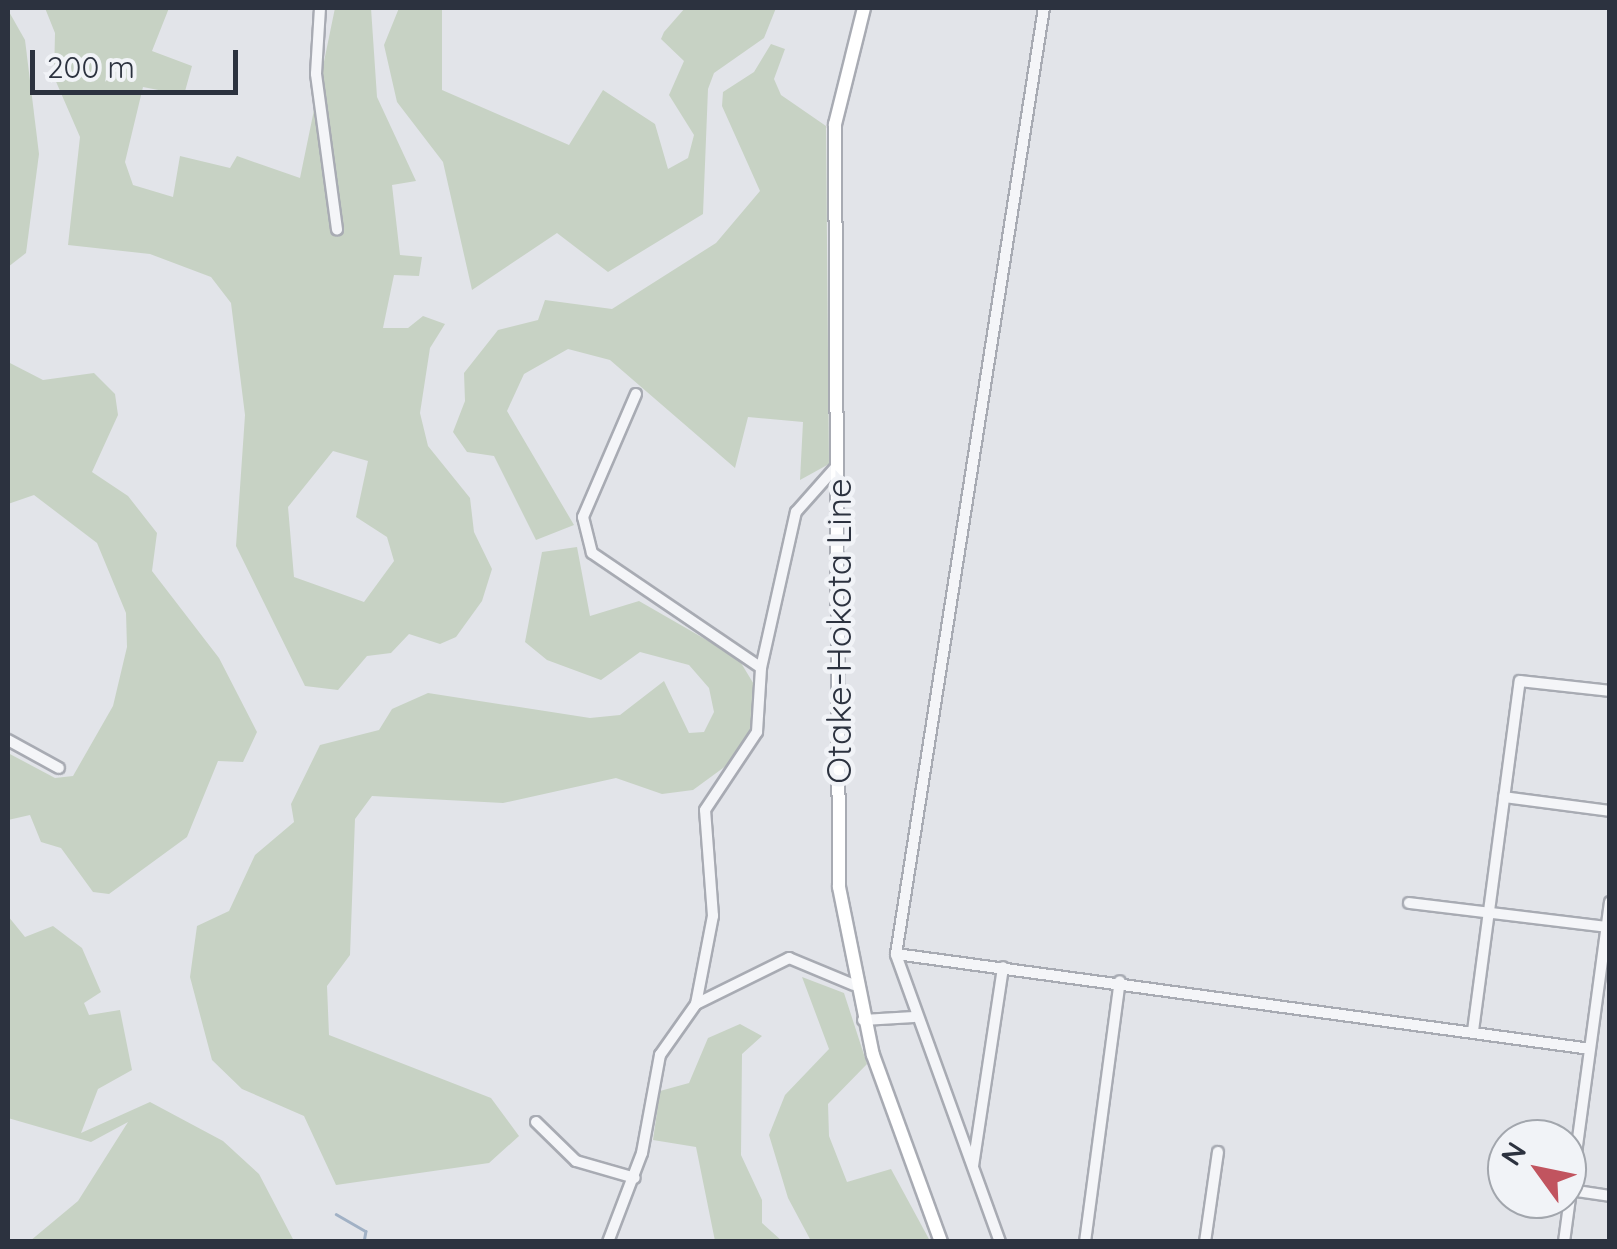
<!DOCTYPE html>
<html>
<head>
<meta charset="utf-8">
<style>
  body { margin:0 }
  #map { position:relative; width:1617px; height:1249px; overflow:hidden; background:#e2e4e9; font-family:Quicksand,sans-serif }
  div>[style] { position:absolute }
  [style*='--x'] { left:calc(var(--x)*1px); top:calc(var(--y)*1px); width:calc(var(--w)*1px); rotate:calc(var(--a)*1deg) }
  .green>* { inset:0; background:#c7d2c4 }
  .stream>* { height:2.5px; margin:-1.25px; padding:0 1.25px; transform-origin:1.25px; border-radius:1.25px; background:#a1b1c5 }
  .roads { filter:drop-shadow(2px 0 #a8abb3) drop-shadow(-2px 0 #a8abb3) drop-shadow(0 2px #a8abb3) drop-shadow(0 -2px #a8abb3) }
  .minor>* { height:10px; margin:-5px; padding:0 5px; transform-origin:5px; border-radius:5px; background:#f4f5f8 }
  .major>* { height:12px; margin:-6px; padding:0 6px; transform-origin:6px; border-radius:6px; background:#fff }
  span { translate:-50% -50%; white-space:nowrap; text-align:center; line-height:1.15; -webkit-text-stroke:9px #f1f3f7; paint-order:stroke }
  .street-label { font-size:35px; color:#2c323f }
  .frame { position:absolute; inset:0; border:10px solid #2c323f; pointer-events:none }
  .north { position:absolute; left:1487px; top:1119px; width:100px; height:100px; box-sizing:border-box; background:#f1f3f7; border:2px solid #a2a6ad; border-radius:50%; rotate:303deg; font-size:28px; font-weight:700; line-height:40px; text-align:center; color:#2c323f }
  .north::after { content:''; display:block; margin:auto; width:35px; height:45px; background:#c1545f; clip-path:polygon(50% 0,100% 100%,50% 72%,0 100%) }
  .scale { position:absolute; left:30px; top:50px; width:208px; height:45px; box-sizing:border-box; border:5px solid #2c323f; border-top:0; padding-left:12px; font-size:30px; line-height:35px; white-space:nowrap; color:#2c323f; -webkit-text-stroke:8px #f1f3f7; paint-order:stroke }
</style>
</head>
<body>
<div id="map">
  <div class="green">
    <i style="clip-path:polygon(evenodd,45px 8px,169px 8px,152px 51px,192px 66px,184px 95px,143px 87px,125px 162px,133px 185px,173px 197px,180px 156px,230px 168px,237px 156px,300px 178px,335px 8px,371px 8px,377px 97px,416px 181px,392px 185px,400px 255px,422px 257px,419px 276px,394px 275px,383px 328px,408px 328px,423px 316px,445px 324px,430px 348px,420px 413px,428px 446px,470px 498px,474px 532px,492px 569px,482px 601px,456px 637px,440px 644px,409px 634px,391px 653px,367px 656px,338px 690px,305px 686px,236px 546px,245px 415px,231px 303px,211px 277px,150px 254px,68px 245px,80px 137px,54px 77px,55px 33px,45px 8px,333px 451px,368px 461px,356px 517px,387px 537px,394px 561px,364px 602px,294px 577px,288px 507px,333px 451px)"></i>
    <i style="clip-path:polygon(399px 8px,442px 8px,442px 90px,569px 145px,603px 90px,655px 124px,668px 169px,688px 158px,694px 135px,669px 95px,684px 61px,661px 39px,664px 32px,685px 8px,776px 8px,764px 38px,714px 73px,708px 89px,703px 214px,608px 272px,557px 233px,472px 290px,443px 162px,397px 102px,384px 45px)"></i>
    <i style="clip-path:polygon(8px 10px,25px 40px,39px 154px,26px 253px,8px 267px)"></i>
    <i style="clip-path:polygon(771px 44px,785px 49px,774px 79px,781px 95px,826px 126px,829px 464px,800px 480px,803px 422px,748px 417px,735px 468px,610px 360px,568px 349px,524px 374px,507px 411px,574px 525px,536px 540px,494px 456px,467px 452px,453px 432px,465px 401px,464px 373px,498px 330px,538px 320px,545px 300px,612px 309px,716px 243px,760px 191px,722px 106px,723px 92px,754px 72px)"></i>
    <i style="clip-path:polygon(8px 362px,43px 380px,94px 373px,115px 394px,118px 415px,92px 472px,128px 496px,157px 533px,152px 571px,219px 658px,257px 732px,243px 762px,218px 761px,187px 837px,109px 894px,93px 892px,61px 848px,41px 842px,30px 815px,8px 820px,8px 753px,55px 778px,73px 776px,113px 706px,127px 647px,126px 613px,97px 543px,34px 495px,8px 504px)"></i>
    <i style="clip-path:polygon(577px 547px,590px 616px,639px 601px,738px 658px,755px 686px,750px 729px,734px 760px,693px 790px,662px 794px,616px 778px,503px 803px,372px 796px,355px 819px,350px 955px,327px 986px,329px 1035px,491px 1098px,519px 1136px,489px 1163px,336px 1185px,304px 1116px,242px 1089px,212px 1060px,190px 977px,197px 926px,229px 911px,255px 855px,294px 822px,291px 804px,320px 745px,379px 730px,392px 709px,428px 693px,590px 718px,620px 715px,664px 681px,689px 733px,704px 732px,714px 712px,709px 688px,689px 665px,640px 652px,601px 680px,547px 660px,525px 642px,542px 552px)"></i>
    <i style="clip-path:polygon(8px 916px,25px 937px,53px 926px,82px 948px,101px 992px,84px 1003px,89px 1015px,120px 1010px,132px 1070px,98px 1089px,81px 1133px,150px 1102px,223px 1141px,259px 1174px,294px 1241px,30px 1241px,78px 1201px,128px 1122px,91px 1142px,8px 1118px)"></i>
    <i style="clip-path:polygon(802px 977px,844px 993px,867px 1064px,828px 1104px,829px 1136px,847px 1182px,891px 1169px,930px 1241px,811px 1241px,788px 1198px,769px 1135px,785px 1095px,829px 1049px)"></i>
    <i style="clip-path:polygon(740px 1024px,762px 1036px,742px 1054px,741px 1155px,762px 1200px,762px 1223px,782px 1241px,715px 1241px,696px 1147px,653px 1140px,660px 1091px,689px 1083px,708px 1038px)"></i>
  </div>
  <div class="stream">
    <i style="--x:336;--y:1214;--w:34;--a:30"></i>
    <i style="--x:366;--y:1231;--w:11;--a:100"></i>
  </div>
  <div class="roads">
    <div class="minor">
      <i style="--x:320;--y:8;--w:66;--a:93.5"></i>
      <i style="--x:316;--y:74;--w:157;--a:82.3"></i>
      <i style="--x:636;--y:394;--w:134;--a:113.3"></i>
      <i style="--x:583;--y:517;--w:37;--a:76"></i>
      <i style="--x:592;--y:553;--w:204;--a:34.2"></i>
      <i style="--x:8;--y:740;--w:58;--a:28.8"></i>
      <i style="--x:1504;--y:797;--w:107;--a:7.5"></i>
      <i style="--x:1409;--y:903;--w:198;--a:6.9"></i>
      <i style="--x:896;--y:954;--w:700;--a:7.79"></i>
      <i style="--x:696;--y:1004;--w:104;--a:-26.3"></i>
      <i style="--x:789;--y:958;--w:70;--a:22.6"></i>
      <i style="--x:863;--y:1020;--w:51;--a:-3.4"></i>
      <i style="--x:1473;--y:1031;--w:353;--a:-82.4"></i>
      <i style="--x:1520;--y:681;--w:91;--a:6.3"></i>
      <i style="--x:536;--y:1122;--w:56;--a:44.3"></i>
      <i style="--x:576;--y:1161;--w:61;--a:16.1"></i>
      <i style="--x:973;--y:1166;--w:201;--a:-81.4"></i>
      <i style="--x:1570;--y:1190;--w:40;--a:8.5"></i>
      <i style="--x:608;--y:1242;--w:95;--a:-69.1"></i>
      <i style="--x:642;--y:1153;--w:100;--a:-79.6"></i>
      <i style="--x:660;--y:1055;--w:62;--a:-54.8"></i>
      <i style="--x:696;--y:1004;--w:90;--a:-79.1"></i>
      <i style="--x:713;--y:916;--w:106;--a:-94.3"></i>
      <i style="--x:705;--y:810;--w:94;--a:-56.3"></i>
      <i style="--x:757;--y:732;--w:64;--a:-86.4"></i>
      <i style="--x:761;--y:668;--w:160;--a:-77.4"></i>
      <i style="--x:796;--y:512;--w:60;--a:-48.4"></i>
      <i style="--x:1000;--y:1242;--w:306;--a:-109.9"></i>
      <i style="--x:896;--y:954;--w:958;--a:-81.11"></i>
      <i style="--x:1085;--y:1242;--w:263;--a:-82.4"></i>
      <i style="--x:1205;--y:1242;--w:91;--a:-81.8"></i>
      <i style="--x:1564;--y:1242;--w:343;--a:-82.3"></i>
    </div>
    <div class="major">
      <i style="--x:864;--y:8;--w:120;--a:104"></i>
      <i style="--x:835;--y:124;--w:763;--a:89.7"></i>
      <i style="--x:839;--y:887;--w:171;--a:78.6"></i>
      <i style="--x:873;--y:1055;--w:199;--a:70"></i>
    </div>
  </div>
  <div class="street-label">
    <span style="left:838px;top:631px;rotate:-90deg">Otake-Hokota Line</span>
  </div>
  <div class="frame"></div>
  <div class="north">N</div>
  <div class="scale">200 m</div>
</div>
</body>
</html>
